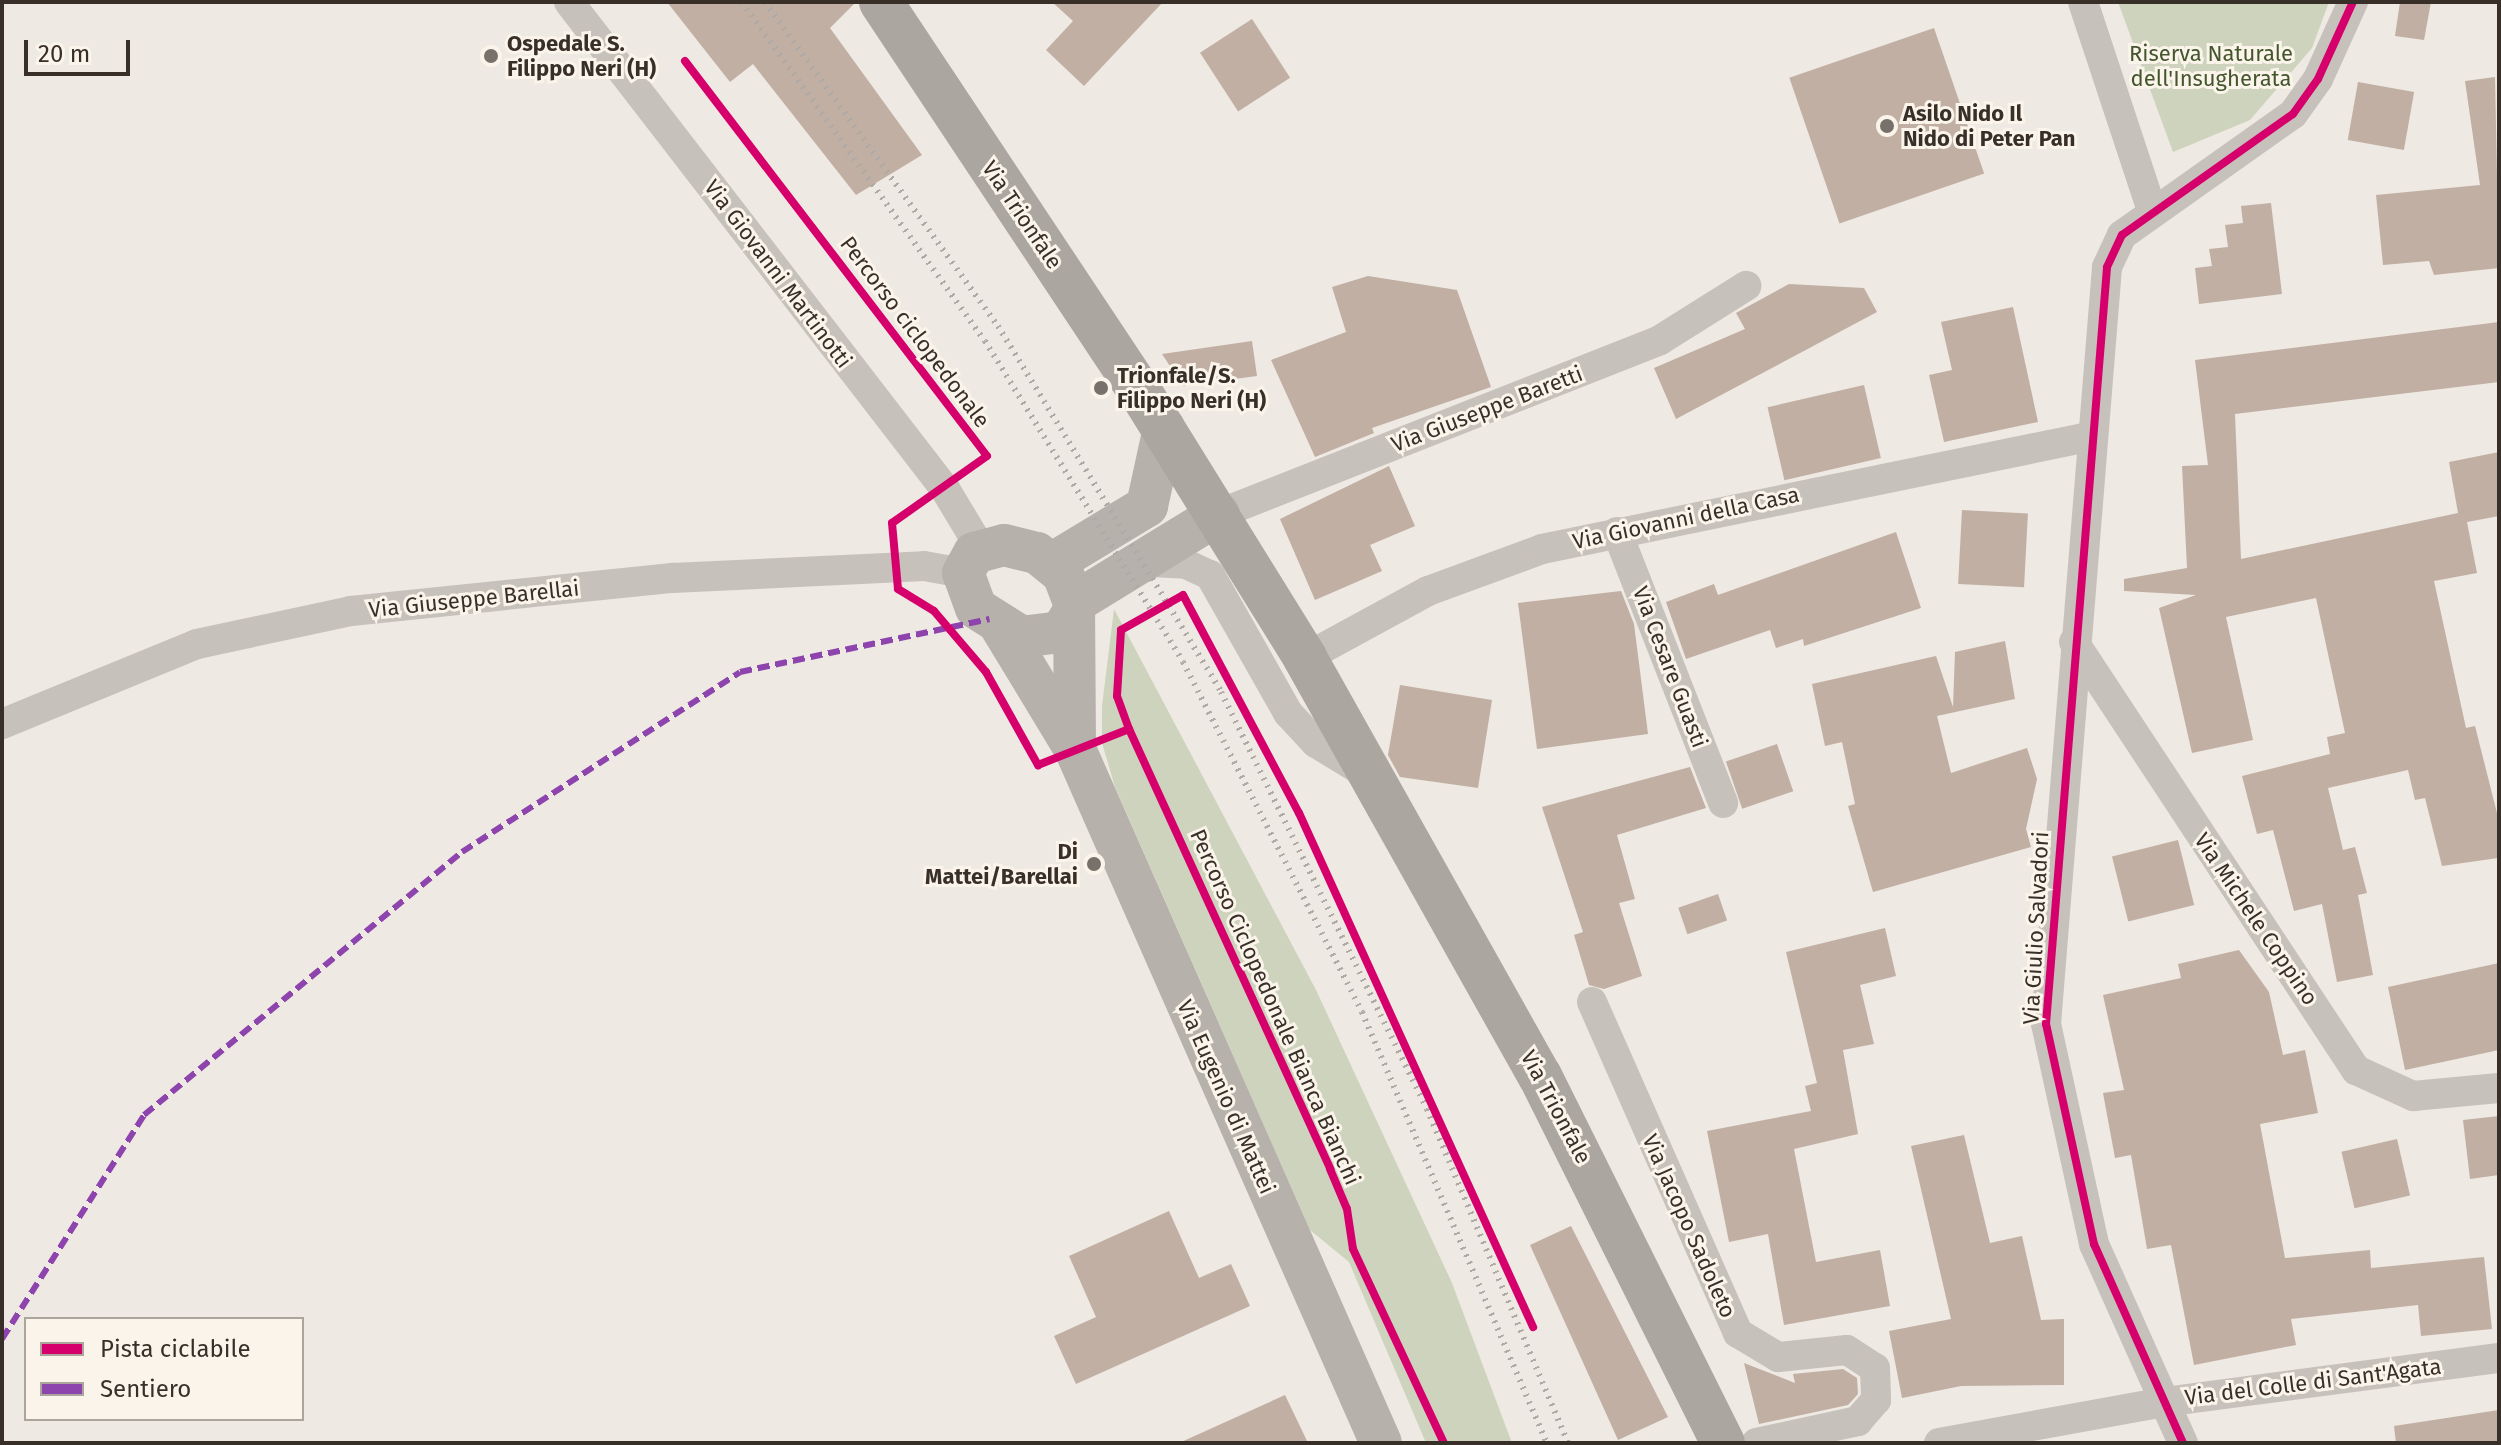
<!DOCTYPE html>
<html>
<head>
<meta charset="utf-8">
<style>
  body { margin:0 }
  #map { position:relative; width:2501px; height:1445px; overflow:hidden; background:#eee9e2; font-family:"Fira Sans",sans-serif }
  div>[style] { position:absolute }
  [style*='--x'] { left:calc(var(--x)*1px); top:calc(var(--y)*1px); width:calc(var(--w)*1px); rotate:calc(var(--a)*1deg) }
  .green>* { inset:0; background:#ced3bd }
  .building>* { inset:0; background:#c1afa4; transform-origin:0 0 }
  .street>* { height:30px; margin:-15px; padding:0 15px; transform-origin:15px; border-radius:15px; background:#c7c1bb }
  .secondary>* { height:42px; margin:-21px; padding:0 21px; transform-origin:21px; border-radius:21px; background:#b7b1ac }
  .primary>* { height:44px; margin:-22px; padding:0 22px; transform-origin:22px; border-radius:22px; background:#aca6a0 }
  .rail>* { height:6px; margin-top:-3px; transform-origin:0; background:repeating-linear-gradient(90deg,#afaaa5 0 2px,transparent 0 8px) }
  .quiet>* { height:6px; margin-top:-3px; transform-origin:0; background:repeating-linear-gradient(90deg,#8e44ad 0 12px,transparent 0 18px) }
  .cycleway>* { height:8px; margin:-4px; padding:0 4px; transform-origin:4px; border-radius:4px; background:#d6006c }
  .dots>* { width:22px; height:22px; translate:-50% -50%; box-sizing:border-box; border:4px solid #faf4ea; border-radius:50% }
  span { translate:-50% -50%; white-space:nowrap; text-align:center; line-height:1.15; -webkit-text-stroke:6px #faf4ea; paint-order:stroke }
  .poi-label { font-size:22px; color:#382f29; font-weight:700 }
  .left { translate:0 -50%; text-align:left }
  .right { translate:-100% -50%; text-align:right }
  .park-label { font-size:22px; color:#44562d }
  .street-label { font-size:22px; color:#382f29 }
  .frame { position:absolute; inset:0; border:4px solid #382f29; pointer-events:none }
  .legend { position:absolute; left:24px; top:1317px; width:280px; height:104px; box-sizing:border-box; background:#faf4ea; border:2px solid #aca59d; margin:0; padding:10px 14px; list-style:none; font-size:24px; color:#382f29 }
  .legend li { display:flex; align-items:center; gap:16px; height:40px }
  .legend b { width:40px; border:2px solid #aca59d }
  .scale { position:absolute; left:24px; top:40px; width:106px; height:36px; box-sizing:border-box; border:4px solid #382f29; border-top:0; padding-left:10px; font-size:24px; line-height:28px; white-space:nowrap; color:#382f29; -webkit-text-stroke:6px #faf4ea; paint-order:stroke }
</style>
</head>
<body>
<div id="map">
  <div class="green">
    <i style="clip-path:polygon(2118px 2px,2329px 2px,2312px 48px,2250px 120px,2173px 152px)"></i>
    <i style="clip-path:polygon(1114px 609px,1316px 990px,1452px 1283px,1512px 1443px,1426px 1443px,1349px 1262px,1310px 1230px,1115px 787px,1102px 743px,1102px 706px)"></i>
  </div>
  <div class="building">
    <i style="clip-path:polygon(667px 2px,856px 2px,830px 28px,922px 155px,856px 195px,753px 64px,730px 82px)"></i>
    <i style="clip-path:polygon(1052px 2px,1163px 2px,1084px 86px,1046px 50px,1073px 21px)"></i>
    <i style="clip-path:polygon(2400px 2px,2431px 2px,2424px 40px,2395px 36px)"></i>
    <i style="left:1252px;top:19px;width:70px;height:62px;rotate:57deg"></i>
    <i style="left:1934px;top:28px;width:154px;height:153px;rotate:71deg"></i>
    <i style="clip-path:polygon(2495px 77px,2499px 268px,2434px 275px,2429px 261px,2383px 265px,2376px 195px,2480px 185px,2465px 81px)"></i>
    <i style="left:2358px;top:82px;width:57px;height:59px;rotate:10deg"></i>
    <i style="clip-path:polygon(2271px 203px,2282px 294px,2199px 304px,2195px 268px,2212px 266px,2209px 249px,2228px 247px,2225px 225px,2243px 223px,2241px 206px)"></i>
    <i style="clip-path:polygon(1368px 276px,1457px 290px,1491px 387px,1372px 428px,1374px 433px,1315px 457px,1271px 360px,1346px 332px,1332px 287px)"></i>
    <i style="clip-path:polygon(1789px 284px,1864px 288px,1877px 312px,1676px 419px,1654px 368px,1745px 329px,1736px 313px)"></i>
    <i style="clip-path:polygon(2013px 307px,2038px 422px,1944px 442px,1929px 375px,1952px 370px,1941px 322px)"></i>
    <i style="clip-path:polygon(2499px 322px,2499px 382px,2235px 414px,2241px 559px,2458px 513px,2449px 462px,2499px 452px,2499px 516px,2467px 522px,2477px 573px,2434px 581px,2466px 728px,2475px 726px,2499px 821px,2498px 858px,2442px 866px,2425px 798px,2415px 800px,2408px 770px,2328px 788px,2343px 850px,2355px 847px,2367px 893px,2358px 895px,2373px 975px,2337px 982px,2322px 904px,2294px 911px,2273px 830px,2257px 834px,2242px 776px,2330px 754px,2327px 737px,2345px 733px,2316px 598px,2226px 617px,2253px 740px,2192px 753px,2159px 608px,2196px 595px,2124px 591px,2124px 579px,2187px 568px,2182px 466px,2208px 465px,2195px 360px)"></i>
    <i style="clip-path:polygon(1252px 341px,1257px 376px,1183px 386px,1162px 354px)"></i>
    <i style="left:1864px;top:385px;width:75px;height:99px;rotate:77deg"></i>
    <i style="clip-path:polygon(1389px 466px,1415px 526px,1370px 545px,1382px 571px,1315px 600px,1280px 519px)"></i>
    <i style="left:1962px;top:510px;width:66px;height:74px;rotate:3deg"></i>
    <i style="clip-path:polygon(1896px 532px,1921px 608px,1804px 646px,1803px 639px,1776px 648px,1770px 630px,1686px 659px,1666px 602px,1714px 584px,1718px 595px)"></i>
    <i style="clip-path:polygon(1621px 591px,1634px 624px,1648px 734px,1537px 749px,1518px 603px)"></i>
    <i style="clip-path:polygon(2005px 641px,2015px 699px,1937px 716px,1951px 773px,2027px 748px,2037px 779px,2026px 829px,2031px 847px,1873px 892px,1848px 806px,1855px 804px,1842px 742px,1825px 746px,1812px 684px,1936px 656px,1953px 707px,1955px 652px)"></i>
    <i style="clip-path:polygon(1400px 685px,1492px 700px,1478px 788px,1400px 777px,1388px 755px)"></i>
    <i style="left:1777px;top:744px;width:50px;height:54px;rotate:71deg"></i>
    <i style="clip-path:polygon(1690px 767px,1706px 808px,1617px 835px,1635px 899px,1619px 903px,1642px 976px,1604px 989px,1589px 985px,1574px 935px,1583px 932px,1542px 807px)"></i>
    <i style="left:2178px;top:840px;width:67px;height:68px;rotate:76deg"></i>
    <i style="left:1718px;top:894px;width:28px;height:42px;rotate:71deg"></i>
    <i style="clip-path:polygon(1885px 928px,1896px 976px,1860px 985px,1874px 1044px,1843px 1050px,1858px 1134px,1794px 1149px,1816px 1262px,1880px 1250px,1890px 1306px,1784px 1325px,1768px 1234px,1729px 1242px,1707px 1131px,1811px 1111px,1805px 1086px,1817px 1083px,1786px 952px)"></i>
    <i style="clip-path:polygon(2239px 950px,2269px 992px,2283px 1055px,2305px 1050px,2318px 1113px,2260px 1124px,2285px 1258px,2370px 1250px,2371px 1268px,2484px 1257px,2492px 1329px,2421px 1336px,2418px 1305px,2291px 1319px,2296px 1345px,2194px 1365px,2171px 1245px,2147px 1249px,2131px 1155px,2115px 1158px,2103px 1093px,2124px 1090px,2103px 995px,2181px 978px,2178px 964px)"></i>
    <i style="clip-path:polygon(2499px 963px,2499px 1050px,2405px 1070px,2388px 987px)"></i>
    <i style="clip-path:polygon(2499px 1116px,2499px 1175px,2470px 1179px,2463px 1120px)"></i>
    <i style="clip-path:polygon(1964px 1135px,1990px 1243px,2022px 1236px,2041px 1320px,2064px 1319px,2064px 1385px,1961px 1386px,1902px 1398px,1889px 1331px,1951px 1319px,1911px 1146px)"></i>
    <i style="left:2397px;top:1139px;width:58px;height:57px;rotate:77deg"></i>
    <i style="clip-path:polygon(1169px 1211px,1199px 1278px,1231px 1264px,1250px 1306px,1076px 1384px,1054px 1336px,1096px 1317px,1069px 1256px)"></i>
    <i style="clip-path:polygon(1571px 1226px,1668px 1417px,1618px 1440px,1530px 1245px)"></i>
    <i style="clip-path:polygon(1744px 1363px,1795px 1383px,1793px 1374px,1843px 1369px,1857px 1378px,1858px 1394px,1848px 1405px,1759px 1424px)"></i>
    <i style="clip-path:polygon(1285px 1395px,1308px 1443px,1179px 1443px)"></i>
    <i style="clip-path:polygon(2499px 1410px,2499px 1443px,2396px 1443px,2394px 1426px)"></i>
  </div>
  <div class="street">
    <i style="--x:569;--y:2;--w:615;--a:52.33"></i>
    <i style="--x:945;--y:489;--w:70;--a:59"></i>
    <i style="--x:2083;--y:2;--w:220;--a:71.7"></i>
    <i style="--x:1219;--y:514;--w:474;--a:-21.5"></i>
    <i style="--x:1660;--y:340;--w:102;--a:-32.1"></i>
    <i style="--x:1617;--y:532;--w:291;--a:68.6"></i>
    <i style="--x:1150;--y:562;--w:36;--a:3"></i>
    <i style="--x:1186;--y:564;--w:26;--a:25"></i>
    <i style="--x:1210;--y:575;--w:159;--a:60.5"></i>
    <i style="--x:1288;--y:713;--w:41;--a:47"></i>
    <i style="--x:1316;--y:743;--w:60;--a:31.3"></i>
    <i style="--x:2074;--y:642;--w:513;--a:56.62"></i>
    <i style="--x:2356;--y:1070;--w:63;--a:24.5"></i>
    <i style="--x:2413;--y:1096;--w:86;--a:-5.3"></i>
    <i style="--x:1305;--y:658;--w:140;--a:-28.6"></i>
    <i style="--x:1428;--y:591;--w:121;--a:-20.2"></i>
    <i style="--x:1542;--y:549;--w:557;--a:-11.59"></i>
    <i style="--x:2;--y:724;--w:211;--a:-22.3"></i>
    <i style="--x:197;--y:644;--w:157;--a:-12.1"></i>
    <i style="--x:351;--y:611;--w:323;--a:-5.9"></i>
    <i style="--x:672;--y:578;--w:252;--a:-2.7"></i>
    <i style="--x:924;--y:566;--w:40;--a:10"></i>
    <i style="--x:1592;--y:1002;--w:362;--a:66.2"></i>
    <i style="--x:1738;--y:1333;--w:47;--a:31"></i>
    <i style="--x:1778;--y:1357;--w:69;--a:-5.8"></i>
    <i style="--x:1847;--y:1350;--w:33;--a:33"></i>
    <i style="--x:1875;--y:1368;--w:32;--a:88"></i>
    <i style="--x:1876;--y:1400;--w:28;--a:131"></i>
    <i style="--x:1858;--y:1421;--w:104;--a:167.8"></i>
    <i style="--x:1939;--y:1443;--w:229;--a:-10.3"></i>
    <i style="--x:2164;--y:1402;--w:338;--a:-7.5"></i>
    <i style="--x:2183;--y:1443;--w:218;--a:-114.1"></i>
    <i style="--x:2094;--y:1244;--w:225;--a:-102.3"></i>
    <i style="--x:2046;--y:1024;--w:759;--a:-85.39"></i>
    <i style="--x:2107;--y:267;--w:35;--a:-65"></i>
    <i style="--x:2122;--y:235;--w:209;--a:-35.3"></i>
    <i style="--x:2293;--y:114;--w:43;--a:-54.5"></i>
    <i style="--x:2318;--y:79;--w:85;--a:-65.6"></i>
  </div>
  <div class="secondary">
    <i style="--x:1053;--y:563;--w:110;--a:-31.2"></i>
    <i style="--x:1147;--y:506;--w:80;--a:-77.7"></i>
    <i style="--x:1074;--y:603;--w:170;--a:-31.5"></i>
    <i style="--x:1074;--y:611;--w:25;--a:122"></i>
    <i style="--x:1061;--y:632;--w:39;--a:173"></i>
    <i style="--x:1022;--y:637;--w:54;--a:-147.8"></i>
    <i style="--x:976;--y:608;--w:37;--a:-110"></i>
    <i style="--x:963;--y:573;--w:23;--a:-61"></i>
    <i style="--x:974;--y:553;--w:31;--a:-15"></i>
    <i style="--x:1004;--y:545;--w:34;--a:14"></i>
    <i style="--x:1037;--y:553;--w:33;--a:39"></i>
    <i style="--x:1063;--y:574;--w:31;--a:69"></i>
    <i style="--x:1074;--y:603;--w:146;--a:89.6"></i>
    <i style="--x:1001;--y:627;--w:143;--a:58.8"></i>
    <i style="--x:1075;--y:749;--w:758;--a:66.21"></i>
  </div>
  <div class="primary">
    <i style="--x:881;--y:2;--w:470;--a:56.4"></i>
    <i style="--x:1141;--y:393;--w:312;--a:58.2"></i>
    <i style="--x:1305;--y:658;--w:480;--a:60.7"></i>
    <i style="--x:1540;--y:1076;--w:410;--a:63.5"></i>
  </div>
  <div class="rail">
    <i style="--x:742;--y:2;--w:417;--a:54.4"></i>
    <i style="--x:985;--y:341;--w:377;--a:58.3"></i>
    <i style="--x:1183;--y:662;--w:393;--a:62.9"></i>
    <i style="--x:1362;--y:1012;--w:469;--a:66.8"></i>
    <i style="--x:765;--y:2;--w:399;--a:54.3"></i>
    <i style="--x:998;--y:326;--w:429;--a:58.6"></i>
    <i style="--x:1221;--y:692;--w:465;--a:63.7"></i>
    <i style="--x:1427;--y:1109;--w:363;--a:67.1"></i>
  </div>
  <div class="quiet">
    <i style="--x:2;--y:1339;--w:265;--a:-57.6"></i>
    <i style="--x:144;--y:1115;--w:413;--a:-39.6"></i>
    <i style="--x:462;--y:852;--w:331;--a:-32.9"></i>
    <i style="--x:740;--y:672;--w:255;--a:-12"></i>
  </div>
  <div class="cycleway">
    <i style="--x:685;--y:61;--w:497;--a:52.6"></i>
    <i style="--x:987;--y:456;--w:116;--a:144.8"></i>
    <i style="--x:892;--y:523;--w:66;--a:84.8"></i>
    <i style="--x:898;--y:589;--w:42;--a:31.4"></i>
    <i style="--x:934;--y:611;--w:80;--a:49.6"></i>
    <i style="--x:986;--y:672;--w:107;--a:60.8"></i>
    <i style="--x:1038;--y:765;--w:98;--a:-21.6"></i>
    <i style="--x:1129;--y:729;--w:484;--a:65.4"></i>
    <i style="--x:1330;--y:1169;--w:43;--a:67"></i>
    <i style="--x:1347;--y:1209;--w:40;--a:81.5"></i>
    <i style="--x:1353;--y:1249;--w:214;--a:64.9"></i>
    <i style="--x:1129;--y:729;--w:35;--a:-110"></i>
    <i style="--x:1117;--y:696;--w:66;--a:-86.5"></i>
    <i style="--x:1121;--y:630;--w:71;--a:-29.4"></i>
    <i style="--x:1183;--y:595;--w:247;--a:62"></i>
    <i style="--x:1299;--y:813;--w:565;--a:65.52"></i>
    <i style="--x:2183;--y:1443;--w:218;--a:-114.1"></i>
    <i style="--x:2094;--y:1244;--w:225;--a:-102.3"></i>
    <i style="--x:2046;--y:1024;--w:759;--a:-85.39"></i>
    <i style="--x:2107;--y:267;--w:35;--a:-65"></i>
    <i style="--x:2122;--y:235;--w:209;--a:-35.3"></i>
    <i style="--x:2293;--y:114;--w:43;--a:-54.5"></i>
    <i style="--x:2318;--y:79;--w:85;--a:-65.6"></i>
  </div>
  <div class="dots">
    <i style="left:491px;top:56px;background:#78706a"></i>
    <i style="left:1887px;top:126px;background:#78706a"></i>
    <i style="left:1101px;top:388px;background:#78706a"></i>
    <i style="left:1094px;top:864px;background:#78706a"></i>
  </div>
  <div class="poi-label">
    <span class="left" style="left:507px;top:56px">Ospedale S.<br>Filippo Neri (H)</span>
    <span class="left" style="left:1903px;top:126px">Asilo Nido Il<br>Nido di Peter Pan</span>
    <span class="left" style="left:1117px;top:388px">Trionfale/S.<br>Filippo Neri (H)</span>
    <span class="right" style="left:1078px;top:864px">Di<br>Mattei/Barellai</span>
  </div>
  <div class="park-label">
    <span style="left:2211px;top:66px">Riserva Naturale<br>dell'Insugherata</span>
  </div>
  <div class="street-label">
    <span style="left:1022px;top:215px;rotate:56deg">Via Trionfale</span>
    <span style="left:778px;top:274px;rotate:53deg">Via Giovanni Martinotti</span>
    <span style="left:915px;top:332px;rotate:53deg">Percorso ciclopedonale</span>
    <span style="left:1487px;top:409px;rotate:-21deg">Via Giuseppe Baretti</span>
    <span style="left:1686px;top:518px;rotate:-12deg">Via Giovanni della Casa</span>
    <span style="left:474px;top:599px;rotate:-6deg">Via Giuseppe Barellai</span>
    <span style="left:1670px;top:667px;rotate:69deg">Via Cesare Guasti</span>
    <span style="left:2256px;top:919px;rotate:56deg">Via Michele Coppino</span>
    <span style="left:2036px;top:928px;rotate:-87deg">Via Giulio Salvadori</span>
    <span style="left:1275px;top:1007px;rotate:66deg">Percorso Ciclopedonale Bianca Bianchi</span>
    <span style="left:1226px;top:1097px;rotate:66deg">Via Eugenio di Mattei</span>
    <span style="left:1556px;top:1107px;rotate:62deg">Via Trionfale</span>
    <span style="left:1689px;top:1226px;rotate:66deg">Via Jacopo Sadoleto</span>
    <span style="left:2313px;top:1382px;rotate:-7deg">Via del Colle di Sant'Agata</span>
  </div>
  <div class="frame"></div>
  <ul class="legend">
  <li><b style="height:10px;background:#d6006c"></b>Pista ciclabile</li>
  <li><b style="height:10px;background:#8e44ad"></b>Sentiero</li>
  </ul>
  <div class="scale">20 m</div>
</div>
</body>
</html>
